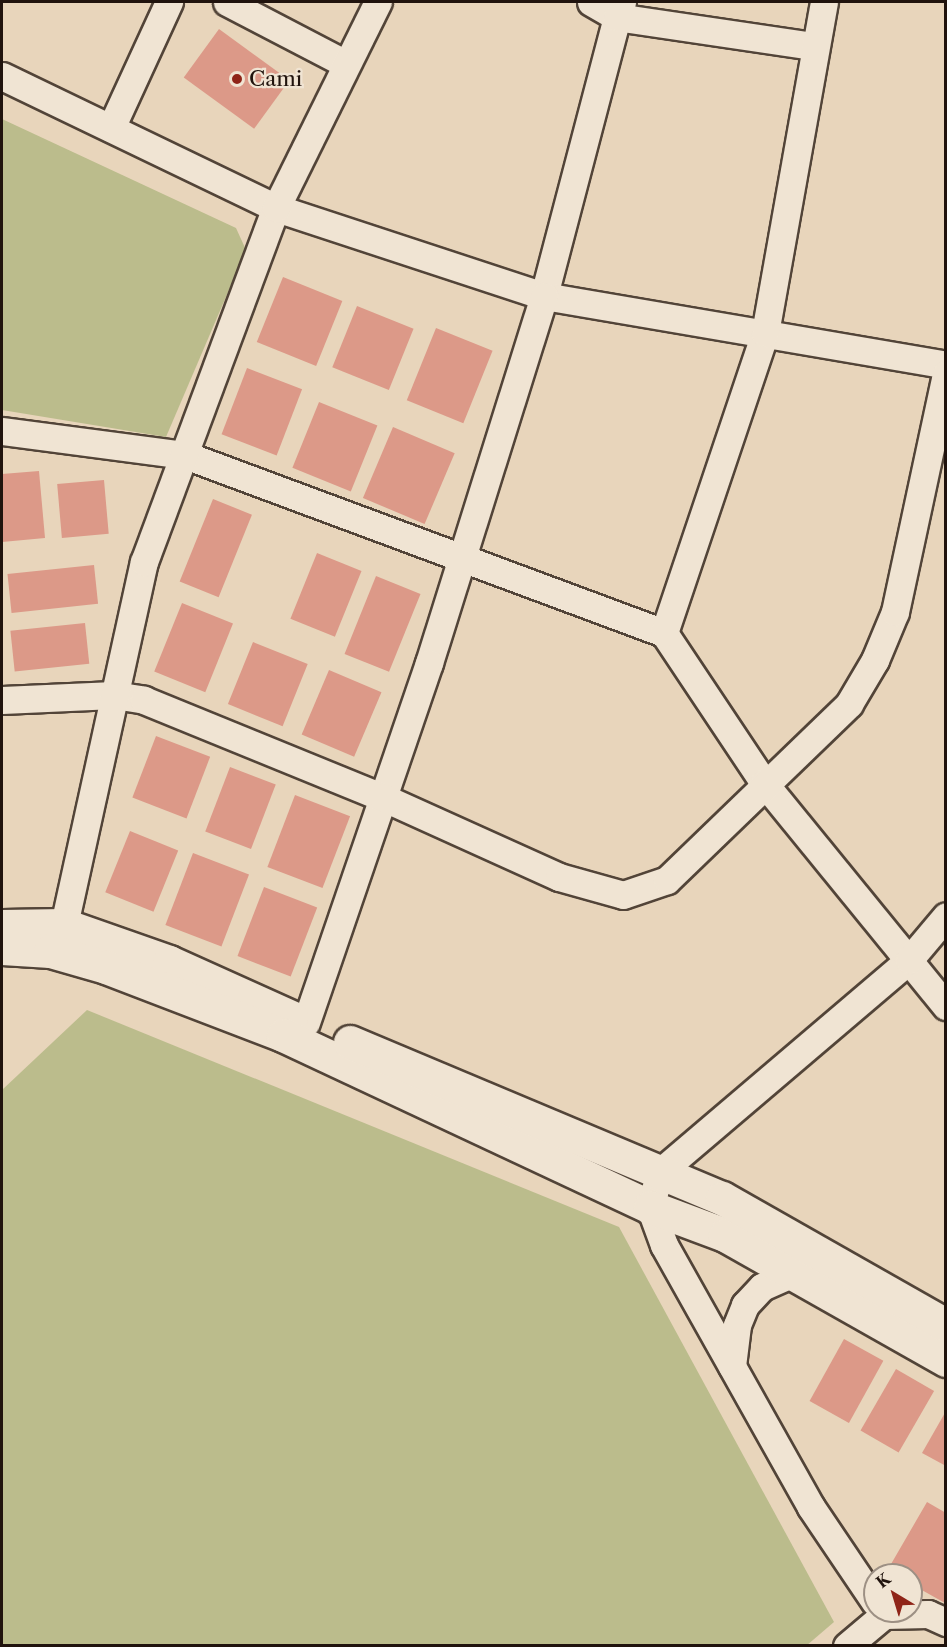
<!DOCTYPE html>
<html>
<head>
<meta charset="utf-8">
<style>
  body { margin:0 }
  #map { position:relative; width:947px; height:1647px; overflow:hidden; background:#e8d5bb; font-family:"Libre Caslon Text",serif }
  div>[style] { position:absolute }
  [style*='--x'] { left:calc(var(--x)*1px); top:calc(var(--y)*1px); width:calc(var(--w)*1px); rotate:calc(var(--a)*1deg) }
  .green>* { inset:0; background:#bbbc8c }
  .building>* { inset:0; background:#dc9988; transform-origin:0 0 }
  .roads { filter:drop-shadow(2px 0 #524438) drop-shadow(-2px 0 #524438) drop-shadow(0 2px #524438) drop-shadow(0 -2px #524438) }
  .minor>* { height:27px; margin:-13.5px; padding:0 13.5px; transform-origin:13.5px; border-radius:13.5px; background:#f0e4d3 }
  .tertiary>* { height:33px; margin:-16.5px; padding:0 16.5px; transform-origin:16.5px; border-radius:16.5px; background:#f0e4d3 }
  .dots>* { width:16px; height:16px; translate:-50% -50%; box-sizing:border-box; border:3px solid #f0e4d3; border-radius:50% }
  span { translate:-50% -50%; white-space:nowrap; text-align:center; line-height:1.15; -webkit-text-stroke:4.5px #f0e4d3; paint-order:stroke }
  .poi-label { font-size:21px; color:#20130d }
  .left { translate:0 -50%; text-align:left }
  .frame { position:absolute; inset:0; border:3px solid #20130d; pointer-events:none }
  .north { position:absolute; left:863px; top:1563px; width:60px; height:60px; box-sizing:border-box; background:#f0e4d3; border:2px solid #9d9084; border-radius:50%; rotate:322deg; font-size:16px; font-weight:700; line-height:24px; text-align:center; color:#20130d }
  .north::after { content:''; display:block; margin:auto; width:21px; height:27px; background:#8f2418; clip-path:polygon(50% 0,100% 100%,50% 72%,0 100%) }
</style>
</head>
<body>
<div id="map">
  <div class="green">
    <i style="clip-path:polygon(2px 119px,236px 228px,246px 250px,166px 437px,2px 410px)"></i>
    <i style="clip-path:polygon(87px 1010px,619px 1227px,834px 1622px,806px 1646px,2px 1645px,2px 1090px)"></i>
  </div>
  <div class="building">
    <i style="left:219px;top:29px;width:87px;height:60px;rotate:36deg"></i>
    <i style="left:283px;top:277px;width:64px;height:70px;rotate:22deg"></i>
    <i style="left:357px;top:306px;width:61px;height:66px;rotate:22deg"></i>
    <i style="left:436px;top:328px;width:61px;height:78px;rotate:22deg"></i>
    <i style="left:247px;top:368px;width:59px;height:71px;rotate:21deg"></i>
    <i style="left:319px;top:402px;width:63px;height:71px;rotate:22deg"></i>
    <i style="left:393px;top:427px;width:67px;height:77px;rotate:23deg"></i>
    <i style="clip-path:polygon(39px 471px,45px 538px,2px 542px,2px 474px)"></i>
    <i style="left:104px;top:480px;width:54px;height:47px;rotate:85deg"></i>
    <i style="left:213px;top:499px;width:42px;height:89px;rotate:22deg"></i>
    <i style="left:317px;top:553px;width:48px;height:71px;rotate:22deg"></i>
    <i style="left:94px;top:565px;width:39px;height:87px;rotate:84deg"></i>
    <i style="left:376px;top:576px;width:48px;height:84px;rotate:22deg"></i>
    <i style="left:182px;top:603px;width:55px;height:74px;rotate:22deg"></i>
    <i style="left:85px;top:623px;width:41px;height:75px;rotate:84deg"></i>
    <i style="left:253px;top:642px;width:59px;height:67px;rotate:22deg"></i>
    <i style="left:329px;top:670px;width:57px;height:70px;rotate:23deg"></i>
    <i style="left:156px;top:736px;width:58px;height:66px;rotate:21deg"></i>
    <i style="left:230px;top:767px;width:49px;height:69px;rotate:21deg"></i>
    <i style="left:295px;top:795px;width:59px;height:77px;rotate:21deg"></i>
    <i style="left:130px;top:831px;width:52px;height:66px;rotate:22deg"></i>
    <i style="left:193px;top:853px;width:60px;height:77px;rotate:21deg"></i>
    <i style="left:264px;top:887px;width:57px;height:74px;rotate:21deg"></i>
    <i style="left:844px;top:1339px;width:45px;height:71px;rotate:29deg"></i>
    <i style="left:896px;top:1369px;width:44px;height:71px;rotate:30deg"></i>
    <i style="clip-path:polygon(946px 1411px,946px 1466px,922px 1453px)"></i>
    <i style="clip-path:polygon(927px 1502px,946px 1513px,945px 1603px,911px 1584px,911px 1575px,887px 1571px)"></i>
  </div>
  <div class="roads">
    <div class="minor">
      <i style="--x:227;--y:2;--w:134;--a:27.5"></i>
      <i style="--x:591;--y:2;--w:30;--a:30"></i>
      <i style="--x:617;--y:17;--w:288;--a:104.7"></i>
      <i style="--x:544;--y:296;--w:408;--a:9.7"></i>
      <i style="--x:622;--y:2;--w:16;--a:108"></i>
      <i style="--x:617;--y:17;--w:199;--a:8.4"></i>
      <i style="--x:2;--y:76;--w:304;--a:25.7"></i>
      <i style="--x:276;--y:208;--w:282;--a:18.2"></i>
      <i style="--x:544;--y:296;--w:385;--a:107.4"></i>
      <i style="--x:429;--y:663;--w:380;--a:108.9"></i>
      <i style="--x:111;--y:128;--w:139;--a:-65.3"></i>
      <i style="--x:2;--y:431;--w:185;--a:7.5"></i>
      <i style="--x:185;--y:455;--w:511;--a:20.39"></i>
      <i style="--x:664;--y:633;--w:180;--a:56.3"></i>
      <i style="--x:764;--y:783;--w:288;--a:50.8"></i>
      <i style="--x:664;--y:633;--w:317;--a:-71.4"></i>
      <i style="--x:765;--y:333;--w:336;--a:-79.9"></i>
      <i style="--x:2;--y:700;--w:112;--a:-2.6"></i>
      <i style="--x:114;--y:695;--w:30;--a:9"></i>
      <i style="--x:144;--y:700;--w:257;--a:22.2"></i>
      <i style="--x:382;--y:797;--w:194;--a:24.3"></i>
      <i style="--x:559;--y:877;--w:66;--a:15.7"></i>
      <i style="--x:623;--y:895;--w:46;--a:-18.8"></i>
      <i style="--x:667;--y:880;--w:253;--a:-44"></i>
      <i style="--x:849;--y:704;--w:51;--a:-59.4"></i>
      <i style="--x:875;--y:660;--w:52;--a:-67.4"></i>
      <i style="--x:895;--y:612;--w:243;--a:-77.9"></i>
      <i style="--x:64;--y:925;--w:372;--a:-77.6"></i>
      <i style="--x:144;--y:562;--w:378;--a:-69.6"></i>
      <i style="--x:276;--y:208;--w:230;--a:-63.7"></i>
      <i style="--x:732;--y:1366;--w:41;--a:-83"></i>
      <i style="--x:737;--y:1325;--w:22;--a:-68"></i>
      <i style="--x:745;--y:1305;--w:25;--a:-47"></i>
      <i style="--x:762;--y:1287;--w:34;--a:-24"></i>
      <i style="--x:875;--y:1602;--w:115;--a:-124"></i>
      <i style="--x:811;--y:1507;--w:300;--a:-119.3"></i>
      <i style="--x:664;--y:1245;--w:40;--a:-110.2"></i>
      <i style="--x:650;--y:1207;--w:36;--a:-74"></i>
      <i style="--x:660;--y:1172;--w:327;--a:-40.4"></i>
      <i style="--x:909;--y:960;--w:57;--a:-49.9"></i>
      <i style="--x:884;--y:1615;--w:44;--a:-1.3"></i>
      <i style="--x:928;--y:1614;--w:20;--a:24"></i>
      <i style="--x:847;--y:1646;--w:48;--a:-40"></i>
      <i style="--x:884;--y:1615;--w:5;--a:-127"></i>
    </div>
    <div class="tertiary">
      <i style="--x:2;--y:926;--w:62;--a:-0.9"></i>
      <i style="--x:64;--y:925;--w:111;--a:19.4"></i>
      <i style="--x:169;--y:962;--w:134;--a:24.3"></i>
      <i style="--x:2;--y:948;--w:48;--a:3.6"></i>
      <i style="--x:50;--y:951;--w:58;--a:15.9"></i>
      <i style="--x:106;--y:967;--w:190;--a:21"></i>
      <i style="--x:283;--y:1035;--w:405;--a:25.1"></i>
      <i style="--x:650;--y:1207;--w:80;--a:20.5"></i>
      <i style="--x:725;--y:1235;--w:254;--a:29.5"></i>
      <i style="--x:350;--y:1042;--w:403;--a:22.8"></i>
      <i style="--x:722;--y:1198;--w:257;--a:29.6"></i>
    </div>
  </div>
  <div class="dots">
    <i style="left:237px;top:79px;background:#8f2418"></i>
  </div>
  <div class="poi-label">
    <span class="left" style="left:249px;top:79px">Cami</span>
  </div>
  <div class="frame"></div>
  <div class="north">K</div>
</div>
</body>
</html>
